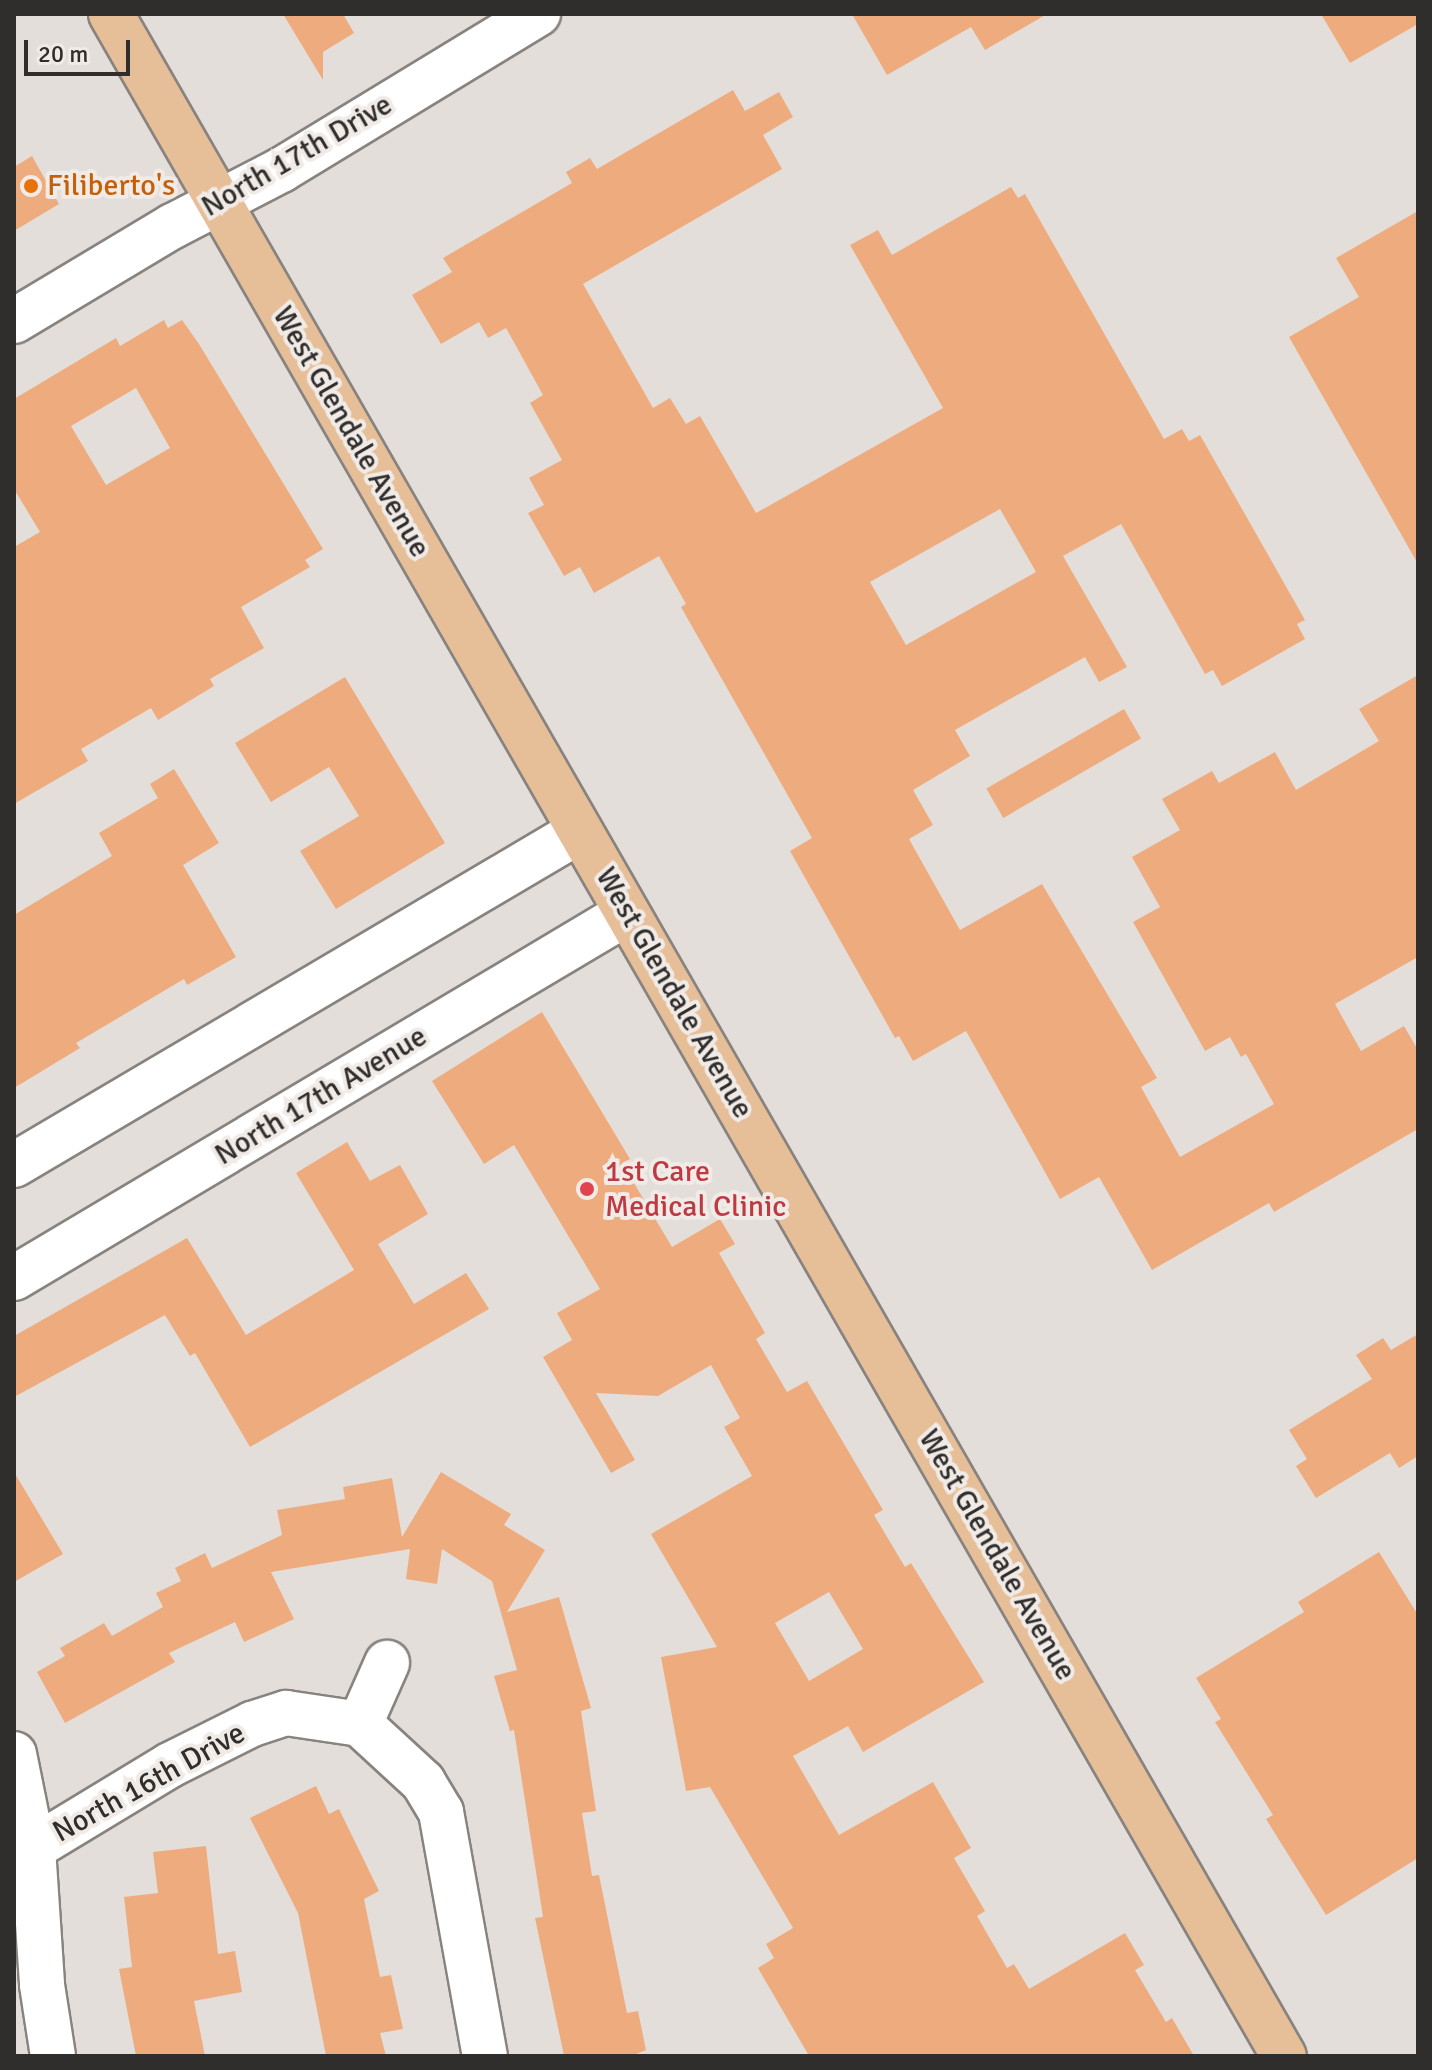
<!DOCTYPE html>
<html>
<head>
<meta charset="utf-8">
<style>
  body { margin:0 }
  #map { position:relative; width:1432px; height:2070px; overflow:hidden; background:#e3deda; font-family:Signika,sans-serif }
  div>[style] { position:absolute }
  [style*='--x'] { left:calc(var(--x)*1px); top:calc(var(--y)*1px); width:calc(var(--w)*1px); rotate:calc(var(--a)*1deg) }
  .building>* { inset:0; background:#eeac7e; transform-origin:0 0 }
  .roads { filter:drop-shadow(2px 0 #88837f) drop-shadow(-2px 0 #88837f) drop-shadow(0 2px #88837f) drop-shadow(0 -2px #88837f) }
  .minor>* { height:44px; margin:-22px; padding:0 22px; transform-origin:22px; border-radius:22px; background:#fff }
  .major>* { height:44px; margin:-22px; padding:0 22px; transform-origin:22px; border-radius:22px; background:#e6bf99 }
  .dots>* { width:22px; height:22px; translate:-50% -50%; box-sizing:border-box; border:4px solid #f1ebe7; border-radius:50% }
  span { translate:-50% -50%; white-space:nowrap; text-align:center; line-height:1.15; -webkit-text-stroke:8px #f1ebe7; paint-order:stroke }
  .street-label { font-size:30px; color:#302e2c }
  .food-label { font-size:30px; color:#c56008 }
  .left { translate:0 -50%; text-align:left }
  .health-label { font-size:30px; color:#be3a42 }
  .frame { position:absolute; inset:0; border:16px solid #302e2c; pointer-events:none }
  .scale { position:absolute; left:24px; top:40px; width:106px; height:36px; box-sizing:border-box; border:4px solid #302e2c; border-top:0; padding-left:10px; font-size:24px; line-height:28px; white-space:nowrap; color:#302e2c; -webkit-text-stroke:6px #f1ebe7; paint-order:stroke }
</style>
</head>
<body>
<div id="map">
  <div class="building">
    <i style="clip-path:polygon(283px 14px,343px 14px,354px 33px,323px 52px,323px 80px)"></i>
    <i style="clip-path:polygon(852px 14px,1047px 14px,985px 50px,971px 27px,887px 75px)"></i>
    <i style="clip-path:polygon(1321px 14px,1418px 14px,1418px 24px,1350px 63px)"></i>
    <i style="clip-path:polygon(evenodd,733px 90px,745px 111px,779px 92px,793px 117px,763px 135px,782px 169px,583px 284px,653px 408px,670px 398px,686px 424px,700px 416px,756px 513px,943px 408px,850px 245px,878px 230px,892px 255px,1011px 187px,1018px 198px,1025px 194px,1164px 439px,1182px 429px,1189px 441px,1200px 435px,1305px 620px,1297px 624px,1305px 639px,1222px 686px,1213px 670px,1205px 674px,1121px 524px,1063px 556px,1127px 667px,1099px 682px,1085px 657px,955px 730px,970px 756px,913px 790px,933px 825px,909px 839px,960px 930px,1042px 884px,1157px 1078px,1141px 1087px,1180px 1157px,1274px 1104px,1246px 1054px,1241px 1057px,1230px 1037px,1205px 1051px,1133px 922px,1160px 907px,1132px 857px,1180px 830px,1162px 799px,1212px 771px,1219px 783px,1275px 752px,1296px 790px,1379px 741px,1359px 709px,1418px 675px,1418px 957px,1335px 1004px,1361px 1051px,1404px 1026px,1418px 1050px,1418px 1129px,1274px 1212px,1269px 1203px,1152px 1270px,1099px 1177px,1060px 1199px,966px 1031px,913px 1061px,899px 1036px,895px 1038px,790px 851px,812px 838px,681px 607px,686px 604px,659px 556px,594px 593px,580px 567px,564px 576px,528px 513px,544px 505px,529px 478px,562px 460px,530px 403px,543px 395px,506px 328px,488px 338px,479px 322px,441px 344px,412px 295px,452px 272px,443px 258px,572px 183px,566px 172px,590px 158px,597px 169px,733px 90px,1000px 509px,1036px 572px,906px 645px,870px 582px,1000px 509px)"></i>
    <i style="clip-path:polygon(32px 156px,59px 204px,14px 231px,14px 167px)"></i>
    <i style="clip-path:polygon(1418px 211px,1418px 564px,1289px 337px,1359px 297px,1336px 258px)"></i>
    <i style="clip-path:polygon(evenodd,164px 320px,168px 328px,182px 320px,199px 344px,323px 549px,305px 560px,310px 567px,241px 607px,264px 648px,210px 679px,214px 686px,158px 720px,151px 708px,81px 749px,88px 761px,14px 804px,14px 547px,40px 532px,14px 489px,14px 399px,116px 338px,120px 346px,164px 320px,136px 388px,170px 448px,106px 485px,71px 426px,136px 388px)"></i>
    <i style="clip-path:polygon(345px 677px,445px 843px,336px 909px,300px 851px,359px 816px,329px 767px,271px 802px,235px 743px)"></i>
    <i style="left:1124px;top:709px;width:34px;height:159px;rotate:60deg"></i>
    <i style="clip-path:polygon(174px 769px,219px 843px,183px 865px,236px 957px,187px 985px,184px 979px,76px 1043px,80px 1048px,14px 1088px,14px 915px,112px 856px,99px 833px,158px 798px,150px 784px)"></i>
    <i style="clip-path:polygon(evenodd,542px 1012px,630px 1159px,622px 1163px,672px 1247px,720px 1219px,735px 1244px,719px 1253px,765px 1333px,756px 1339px,787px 1392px,807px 1381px,883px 1510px,874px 1515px,905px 1567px,911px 1563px,984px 1682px,863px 1752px,848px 1726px,793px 1756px,839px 1835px,933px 1782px,971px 1848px,954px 1858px,985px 1911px,977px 1916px,1007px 1968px,1014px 1964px,1029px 1989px,1125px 1933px,1144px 1965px,1135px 1970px,1166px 2022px,1172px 2018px,1194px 2056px,809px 2056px,758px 1968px,774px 1958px,766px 1944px,793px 1928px,710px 1787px,686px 1791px,661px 1657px,717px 1647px,651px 1534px,752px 1476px,724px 1427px,740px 1418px,711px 1365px,658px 1396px,596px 1393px,635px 1460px,611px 1473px,543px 1357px,572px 1340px,557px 1313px,600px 1289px,514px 1145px,484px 1164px,432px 1081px,542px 1012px,829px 1592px,863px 1649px,809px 1681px,775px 1623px,829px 1592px)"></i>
    <i style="clip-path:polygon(347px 1142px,370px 1181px,400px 1165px,428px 1214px,378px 1244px,414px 1304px,466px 1273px,489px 1309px,250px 1447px,195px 1353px,190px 1356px,165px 1315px,14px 1397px,14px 1336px,187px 1238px,246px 1335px,354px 1270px,296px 1173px)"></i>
    <i style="clip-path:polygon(1418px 1334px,1418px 1456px,1399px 1468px,1390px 1453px,1316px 1498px,1296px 1466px,1307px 1459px,1289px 1430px,1372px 1379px,1356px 1355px,1383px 1338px,1391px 1350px)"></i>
    <i style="clip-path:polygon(14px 1472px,63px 1554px,14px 1582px)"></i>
    <i style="clip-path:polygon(441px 1472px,511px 1514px,504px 1525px,545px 1550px,507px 1612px,559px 1597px,591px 1708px,581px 1711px,596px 1811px,582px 1813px,592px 1876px,599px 1875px,627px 2013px,638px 2011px,646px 2050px,631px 2056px,564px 2056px,535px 1918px,543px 1917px,514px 1730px,510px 1731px,494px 1676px,517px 1670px,492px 1581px,442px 1549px,437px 1584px,406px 1579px,410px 1549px,271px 1572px,294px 1619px,244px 1642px,235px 1622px,169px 1653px,175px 1662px,65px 1723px,37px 1672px,65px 1656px,60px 1648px,104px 1623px,112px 1636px,163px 1607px,156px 1593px,181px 1581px,175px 1568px,205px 1553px,212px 1568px,282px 1535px,277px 1510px,345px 1499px,343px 1487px,392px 1478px,402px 1537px)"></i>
    <i style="clip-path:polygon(1379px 1552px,1418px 1615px,1418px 1858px,1326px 1915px,1266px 1819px,1273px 1815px,1215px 1722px,1221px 1719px,1196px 1678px,1304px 1612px,1298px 1602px)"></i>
    <i style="clip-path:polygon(316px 1786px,329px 1814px,339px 1809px,379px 1891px,364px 1899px,380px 1977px,391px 1975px,403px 2029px,380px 2033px,386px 2056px,326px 2056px,298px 1913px,250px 1818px)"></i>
    <i style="clip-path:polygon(206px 1846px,218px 1954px,235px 1951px,242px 1992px,194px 2001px,205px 2056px,136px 2056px,119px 1969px,132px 1967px,124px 1897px,158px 1893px,153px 1852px)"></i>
  </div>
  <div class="roads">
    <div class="minor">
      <i style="--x:14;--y:321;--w:185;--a:-30.9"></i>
      <i style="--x:173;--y:226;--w:122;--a:-27.4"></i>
      <i style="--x:281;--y:170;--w:301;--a:-31.3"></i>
      <i style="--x:14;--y:1165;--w:657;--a:-30.55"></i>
      <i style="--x:14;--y:1278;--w:713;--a:-30.77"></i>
      <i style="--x:360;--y:1724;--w:67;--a:-66.1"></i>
      <i style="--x:14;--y:1754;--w:96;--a:78.6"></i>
      <i style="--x:33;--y:1848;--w:137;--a:86.2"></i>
      <i style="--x:42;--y:1985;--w:72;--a:81.2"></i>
      <i style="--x:33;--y:1848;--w:160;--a:-31.2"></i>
      <i style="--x:170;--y:1765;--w:92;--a:-26.6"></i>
      <i style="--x:252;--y:1724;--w:36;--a:-18"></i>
      <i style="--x:286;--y:1713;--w:75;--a:8.5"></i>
      <i style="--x:360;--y:1724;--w:86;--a:42.6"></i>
      <i style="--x:423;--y:1782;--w:35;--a:59"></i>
      <i style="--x:441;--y:1812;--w:248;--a:79.8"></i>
    </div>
    <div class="major">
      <i style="--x:111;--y:14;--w:2355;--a:60.13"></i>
    </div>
  </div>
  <div class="dots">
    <i style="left:31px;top:186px;background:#e8710a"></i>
    <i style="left:587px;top:1189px;background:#e0444e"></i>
  </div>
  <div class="street-label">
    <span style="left:297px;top:156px;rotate:-30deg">North 17th Drive</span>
    <span style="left:351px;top:432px;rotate:60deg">West Glendale Avenue</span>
    <span style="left:674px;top:993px;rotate:60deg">West Glendale Avenue</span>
    <span style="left:321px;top:1096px;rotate:-31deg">North 17th Avenue</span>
    <span style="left:997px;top:1555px;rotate:60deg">West Glendale Avenue</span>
    <span style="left:149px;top:1783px;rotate:-29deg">North 16th Drive</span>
  </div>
  <div class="food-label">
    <span class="left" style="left:47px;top:186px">Filiberto's</span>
  </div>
  <div class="health-label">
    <span class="left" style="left:605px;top:1189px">1st Care<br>Medical Clinic</span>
  </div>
  <div class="frame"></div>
  <div class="scale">20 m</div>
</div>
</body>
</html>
